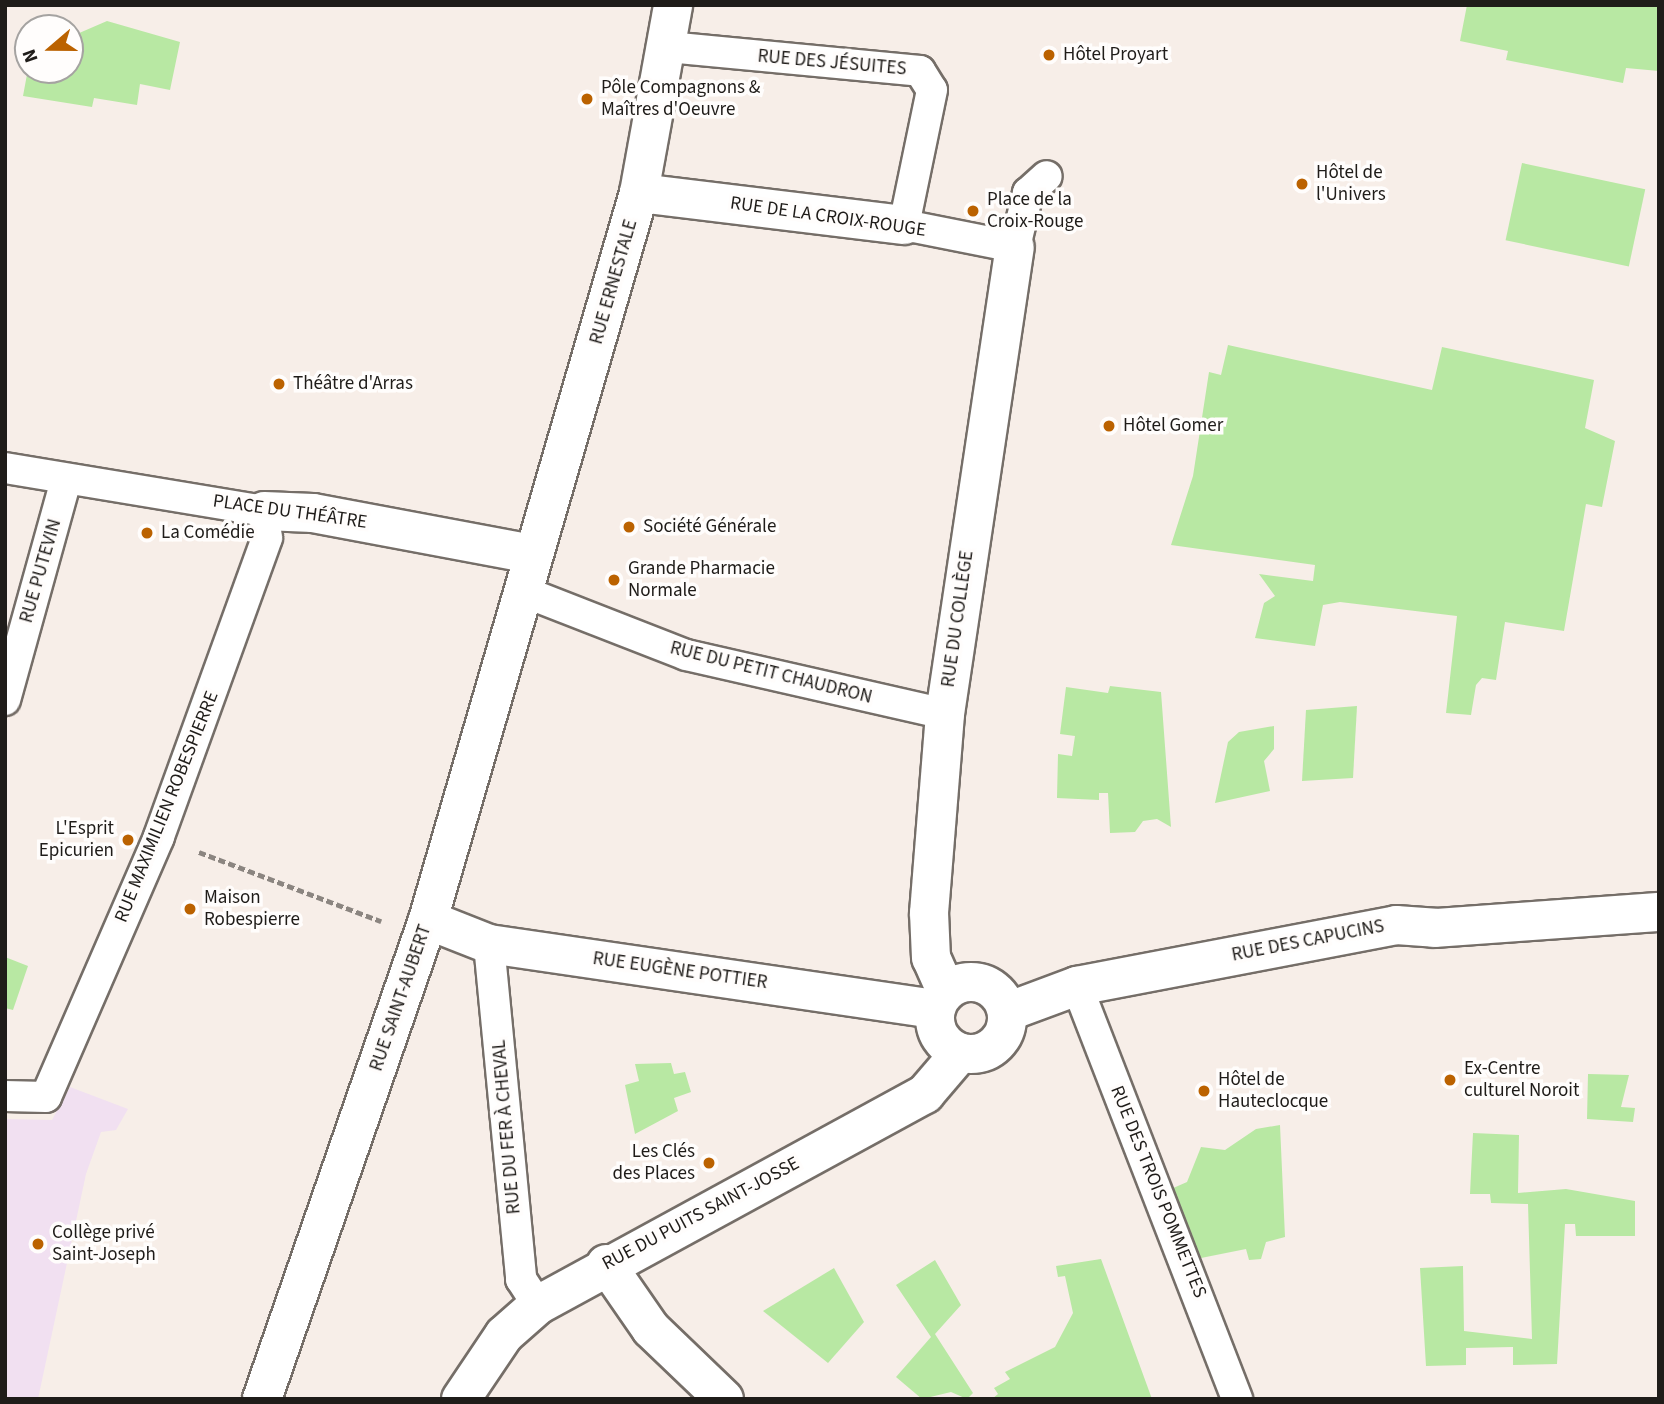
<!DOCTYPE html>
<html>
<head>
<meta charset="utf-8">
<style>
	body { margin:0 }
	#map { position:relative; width:1664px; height:1404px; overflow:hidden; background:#f7eee8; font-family:"Source Sans 3",sans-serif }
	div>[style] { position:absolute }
	.education>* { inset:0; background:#f1e0f1 }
	.green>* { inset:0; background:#b8e8a3; transform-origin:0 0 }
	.path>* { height:4.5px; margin-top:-2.25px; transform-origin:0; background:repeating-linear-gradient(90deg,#8b8580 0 7px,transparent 0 10.5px) }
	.roads { filter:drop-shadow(2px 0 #756e68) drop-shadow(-2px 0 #756e68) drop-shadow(0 2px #756e68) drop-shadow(0 -2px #756e68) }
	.service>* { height:30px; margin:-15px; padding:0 15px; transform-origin:15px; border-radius:15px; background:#fff }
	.minor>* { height:38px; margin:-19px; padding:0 19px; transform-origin:19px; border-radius:19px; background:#fff }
	.minor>.ring { margin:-19px; padding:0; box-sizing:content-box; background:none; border:38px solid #fff; border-radius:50% }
	.tertiary>* { height:38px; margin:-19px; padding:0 19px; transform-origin:19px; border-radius:19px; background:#fff }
	.dots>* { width:19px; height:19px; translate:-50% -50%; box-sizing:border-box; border:4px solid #fffdfc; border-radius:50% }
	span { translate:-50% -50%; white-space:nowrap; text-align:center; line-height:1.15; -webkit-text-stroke:7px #fffdfc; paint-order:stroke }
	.poi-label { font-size:19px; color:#1f1c19 }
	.left { translate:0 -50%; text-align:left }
	.right { translate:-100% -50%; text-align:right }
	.street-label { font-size:19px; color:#1f1c19 }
	.frame { position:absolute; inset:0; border:7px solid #1f1c19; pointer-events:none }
	.north { position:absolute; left:14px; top:14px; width:70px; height:70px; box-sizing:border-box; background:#fffdfc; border:2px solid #a5a3a1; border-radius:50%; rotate:250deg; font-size:19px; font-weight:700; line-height:28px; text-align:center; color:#1f1c19 }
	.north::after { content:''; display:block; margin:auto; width:24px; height:32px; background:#bb6200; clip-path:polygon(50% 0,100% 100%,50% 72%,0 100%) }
</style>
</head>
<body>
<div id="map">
	<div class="education">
		<i style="clip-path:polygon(70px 1087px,128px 1109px,116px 1130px,101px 1132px,86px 1174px,38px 1399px,5px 1399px,5px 1119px,52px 1120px)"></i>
	</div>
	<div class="green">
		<i style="clip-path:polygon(1467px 5px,1659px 5px,1659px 71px,1626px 68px,1623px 83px,1506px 60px,1508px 51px,1460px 41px)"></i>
		<i style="clip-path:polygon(107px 21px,180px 42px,170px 90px,140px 84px,137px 105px,94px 98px,92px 107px,23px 96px,28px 69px,70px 70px,70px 37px)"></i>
		<i style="left:1522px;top:163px;width:126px;height:79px;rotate:12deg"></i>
		<i style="clip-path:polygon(1228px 345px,1432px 390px,1442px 347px,1594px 380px,1585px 428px,1615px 441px,1602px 507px,1586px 504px,1564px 631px,1505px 622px,1496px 680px,1482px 678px,1476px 685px,1471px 715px,1446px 713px,1457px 616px,1340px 602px,1323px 605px,1315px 646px,1255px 638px,1264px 603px,1275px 596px,1259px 574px,1313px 581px,1315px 565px,1171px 545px,1193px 476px,1209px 372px,1221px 375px)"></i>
		<i style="clip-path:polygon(1110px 686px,1161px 692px,1171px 827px,1157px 819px,1143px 821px,1135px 832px,1110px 833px,1108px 793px,1099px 793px,1099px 800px,1057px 798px,1058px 754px,1072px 756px,1075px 736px,1060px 734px,1066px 687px,1108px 693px)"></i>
		<i style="clip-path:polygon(1357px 706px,1353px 778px,1302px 781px,1306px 710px)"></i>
		<i style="clip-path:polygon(1274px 726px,1274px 749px,1264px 761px,1270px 791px,1215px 803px,1228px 742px,1239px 732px)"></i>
		<i style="clip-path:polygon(5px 957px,28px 966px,13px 1010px,5px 1008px)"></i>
		<i style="clip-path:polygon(671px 1063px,674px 1074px,685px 1072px,691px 1092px,674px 1098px,678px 1111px,635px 1134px,625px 1085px,639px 1081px,635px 1064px)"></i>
		<i style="clip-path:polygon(1588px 1074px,1629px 1075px,1621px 1107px,1635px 1108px,1633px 1122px,1587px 1119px)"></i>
		<i style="clip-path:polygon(1280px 1125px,1285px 1237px,1266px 1242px,1261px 1259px,1249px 1260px,1246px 1249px,1201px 1258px,1171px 1189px,1187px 1182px,1201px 1147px,1225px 1150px,1256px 1129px)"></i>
		<i style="clip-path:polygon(1473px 1133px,1519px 1135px,1518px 1193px,1566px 1189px,1635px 1201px,1635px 1236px,1576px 1236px,1575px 1224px,1565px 1224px,1557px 1364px,1513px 1365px,1513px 1347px,1466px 1348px,1466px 1365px,1426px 1366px,1420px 1268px,1463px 1266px,1464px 1331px,1532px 1339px,1528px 1204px,1491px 1203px,1490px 1194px,1470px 1194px)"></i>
		<i style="clip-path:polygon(1101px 1259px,1152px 1399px,992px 1399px,998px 1394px,994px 1388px,1010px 1379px,1005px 1372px,1055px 1347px,1073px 1313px,1065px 1276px,1058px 1277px,1056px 1266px)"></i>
		<i style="clip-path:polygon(935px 1260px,961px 1305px,935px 1334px,973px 1393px,967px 1399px,951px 1392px,922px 1399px,896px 1377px,931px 1337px,896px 1285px)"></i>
		<i style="clip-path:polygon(834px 1268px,864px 1322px,828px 1363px,763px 1311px)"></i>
	</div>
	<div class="path">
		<i style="left:199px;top:852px;width:195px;rotate:20.8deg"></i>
	</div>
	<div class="roads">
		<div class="service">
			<i style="left:668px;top:47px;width:253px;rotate:5.4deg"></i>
			<i style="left:920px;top:71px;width:22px;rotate:58deg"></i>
			<i style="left:932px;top:90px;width:138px;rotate:101.7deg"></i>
			<i style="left:904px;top:225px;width:113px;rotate:11.2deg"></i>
			<i style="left:1015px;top:247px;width:56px;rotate:-76.5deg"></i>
			<i style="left:1028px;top:193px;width:25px;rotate:-42deg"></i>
			<i style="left:5px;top:468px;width:263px;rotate:9.4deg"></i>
			<i style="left:264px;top:511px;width:27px;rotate:84deg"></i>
			<i style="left:267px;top:538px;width:318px;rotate:109.9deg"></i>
			<i style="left:159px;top:837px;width:283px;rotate:113.5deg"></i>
			<i style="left:46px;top:1097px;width:41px;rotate:-178.6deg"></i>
			<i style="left:522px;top:591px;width:176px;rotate:21.3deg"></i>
			<i style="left:686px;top:655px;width:266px;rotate:12.8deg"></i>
			<i style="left:5px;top:700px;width:225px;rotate:-74.5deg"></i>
			<i style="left:489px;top:944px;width:337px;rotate:84.5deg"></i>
			<i style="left:521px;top:1279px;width:31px;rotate:57deg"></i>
			<i style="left:1077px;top:986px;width:443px;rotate:68.8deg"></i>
		</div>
		<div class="minor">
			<i style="left:639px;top:193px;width:267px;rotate:6.9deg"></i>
			<i style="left:264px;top:511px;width:49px;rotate:2.3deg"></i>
			<i style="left:313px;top:513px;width:224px;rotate:10.6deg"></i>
			<i style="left:428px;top:920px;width:66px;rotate:21.5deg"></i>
			<i style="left:489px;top:944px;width:451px;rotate:8.3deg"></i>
			<i class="ring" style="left:935px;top:982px;width:34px;height:34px"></i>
			<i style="left:946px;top:991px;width:36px;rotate:-114deg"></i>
			<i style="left:931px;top:958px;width:45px;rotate:-92.5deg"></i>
			<i style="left:929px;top:913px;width:200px;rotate:-85.4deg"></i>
			<i style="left:945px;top:714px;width:472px;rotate:-81.5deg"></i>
			<i style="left:1007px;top:1012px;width:75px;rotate:-20.4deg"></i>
			<i style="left:1077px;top:986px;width:325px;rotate:-10.8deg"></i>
			<i style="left:1396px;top:925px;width:39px;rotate:4deg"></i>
			<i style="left:1435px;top:928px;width:225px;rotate:-4.1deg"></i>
			<i style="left:606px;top:1264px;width:79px;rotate:55.3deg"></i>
			<i style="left:651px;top:1329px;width:101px;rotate:43.8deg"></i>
			<i style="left:461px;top:1399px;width:77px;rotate:-56.1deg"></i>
			<i style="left:504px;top:1335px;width:45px;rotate:-41.4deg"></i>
			<i style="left:538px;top:1305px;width:441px;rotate:-28.6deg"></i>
			<i style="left:925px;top:1094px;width:54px;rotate:-49.5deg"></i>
		</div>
		<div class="tertiary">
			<i style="left:262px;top:1399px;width:507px;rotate:-70.89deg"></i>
			<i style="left:428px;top:920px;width:757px;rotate:-73.82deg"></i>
			<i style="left:639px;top:193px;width:191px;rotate:-79.7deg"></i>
		</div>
	</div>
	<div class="dots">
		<i style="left:1049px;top:55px;background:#bb6200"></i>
		<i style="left:587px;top:99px;background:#bb6200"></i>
		<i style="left:1302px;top:184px;background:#bb6200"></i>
		<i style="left:973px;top:211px;background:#bb6200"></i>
		<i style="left:279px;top:384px;background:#bb6200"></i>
		<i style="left:1109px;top:426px;background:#bb6200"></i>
		<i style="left:629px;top:527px;background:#bb6200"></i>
		<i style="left:147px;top:533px;background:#bb6200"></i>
		<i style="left:614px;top:580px;background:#bb6200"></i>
		<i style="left:128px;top:840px;background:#bb6200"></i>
		<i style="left:190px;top:909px;background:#bb6200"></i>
		<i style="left:1450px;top:1080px;background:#bb6200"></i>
		<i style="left:1204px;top:1091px;background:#bb6200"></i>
		<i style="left:709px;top:1163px;background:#bb6200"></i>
		<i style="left:38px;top:1244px;background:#bb6200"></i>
	</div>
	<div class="poi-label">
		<span class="left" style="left:1063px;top:55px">Hôtel Proyart</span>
		<span class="left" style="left:601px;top:99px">Pôle Compagnons &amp;<br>Maîtres d'Oeuvre</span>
		<span class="left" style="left:1316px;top:184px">Hôtel de<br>l'Univers</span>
		<span class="left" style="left:987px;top:211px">Place de la<br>Croix-Rouge</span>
		<span class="left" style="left:293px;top:384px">Théâtre d'Arras</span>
		<span class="left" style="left:1123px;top:426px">Hôtel Gomer</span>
		<span class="left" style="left:643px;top:527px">Société Générale</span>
		<span class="left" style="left:161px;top:533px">La Comédie</span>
		<span class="left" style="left:628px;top:580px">Grande Pharmacie<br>Normale</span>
		<span class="right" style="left:114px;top:840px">L'Esprit<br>Epicurien</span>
		<span class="left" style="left:204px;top:909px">Maison<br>Robespierre</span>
		<span class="left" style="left:1464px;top:1080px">Ex-Centre<br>culturel Noroit</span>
		<span class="left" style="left:1218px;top:1091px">Hôtel de<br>Hauteclocque</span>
		<span class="right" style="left:695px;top:1163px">Les Clés<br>des Places</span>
		<span class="left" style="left:52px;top:1244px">Collège privé<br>Saint-Joseph</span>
	</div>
	<div class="street-label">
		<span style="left:832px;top:63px;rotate:5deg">RUE DES JÉSUITES</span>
		<span style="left:828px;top:217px;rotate:8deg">RUE DE LA CROIX-ROUGE</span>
		<span style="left:614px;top:282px;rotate:-74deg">RUE ERNESTALE</span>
		<span style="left:290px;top:512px;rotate:8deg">PLACE DU THÉÂTRE</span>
		<span style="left:41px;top:571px;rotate:-74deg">RUE PUTEVIN</span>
		<span style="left:958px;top:619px;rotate:-82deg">RUE DU COLLÈGE</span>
		<span style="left:771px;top:673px;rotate:14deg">RUE DU PETIT CHAUDRON</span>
		<span style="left:167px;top:807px;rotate:-68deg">RUE MAXIMILIEN ROBESPIERRE</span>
		<span style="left:1308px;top:941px;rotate:-11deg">RUE DES CAPUCINS</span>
		<span style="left:680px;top:971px;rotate:8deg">RUE EUGÈNE POTTIER</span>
		<span style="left:401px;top:998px;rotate:-71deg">RUE SAINT-AUBERT</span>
		<span style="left:507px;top:1127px;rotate:-95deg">RUE DU FER À CHEVAL</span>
		<span style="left:1158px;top:1192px;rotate:68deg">RUE DES TROIS POMMETTES</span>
		<span style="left:701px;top:1214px;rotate:-28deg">RUE DU PUITS SAINT-JOSSE</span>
	</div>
	<div class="frame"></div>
	<div class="north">N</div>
</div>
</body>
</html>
